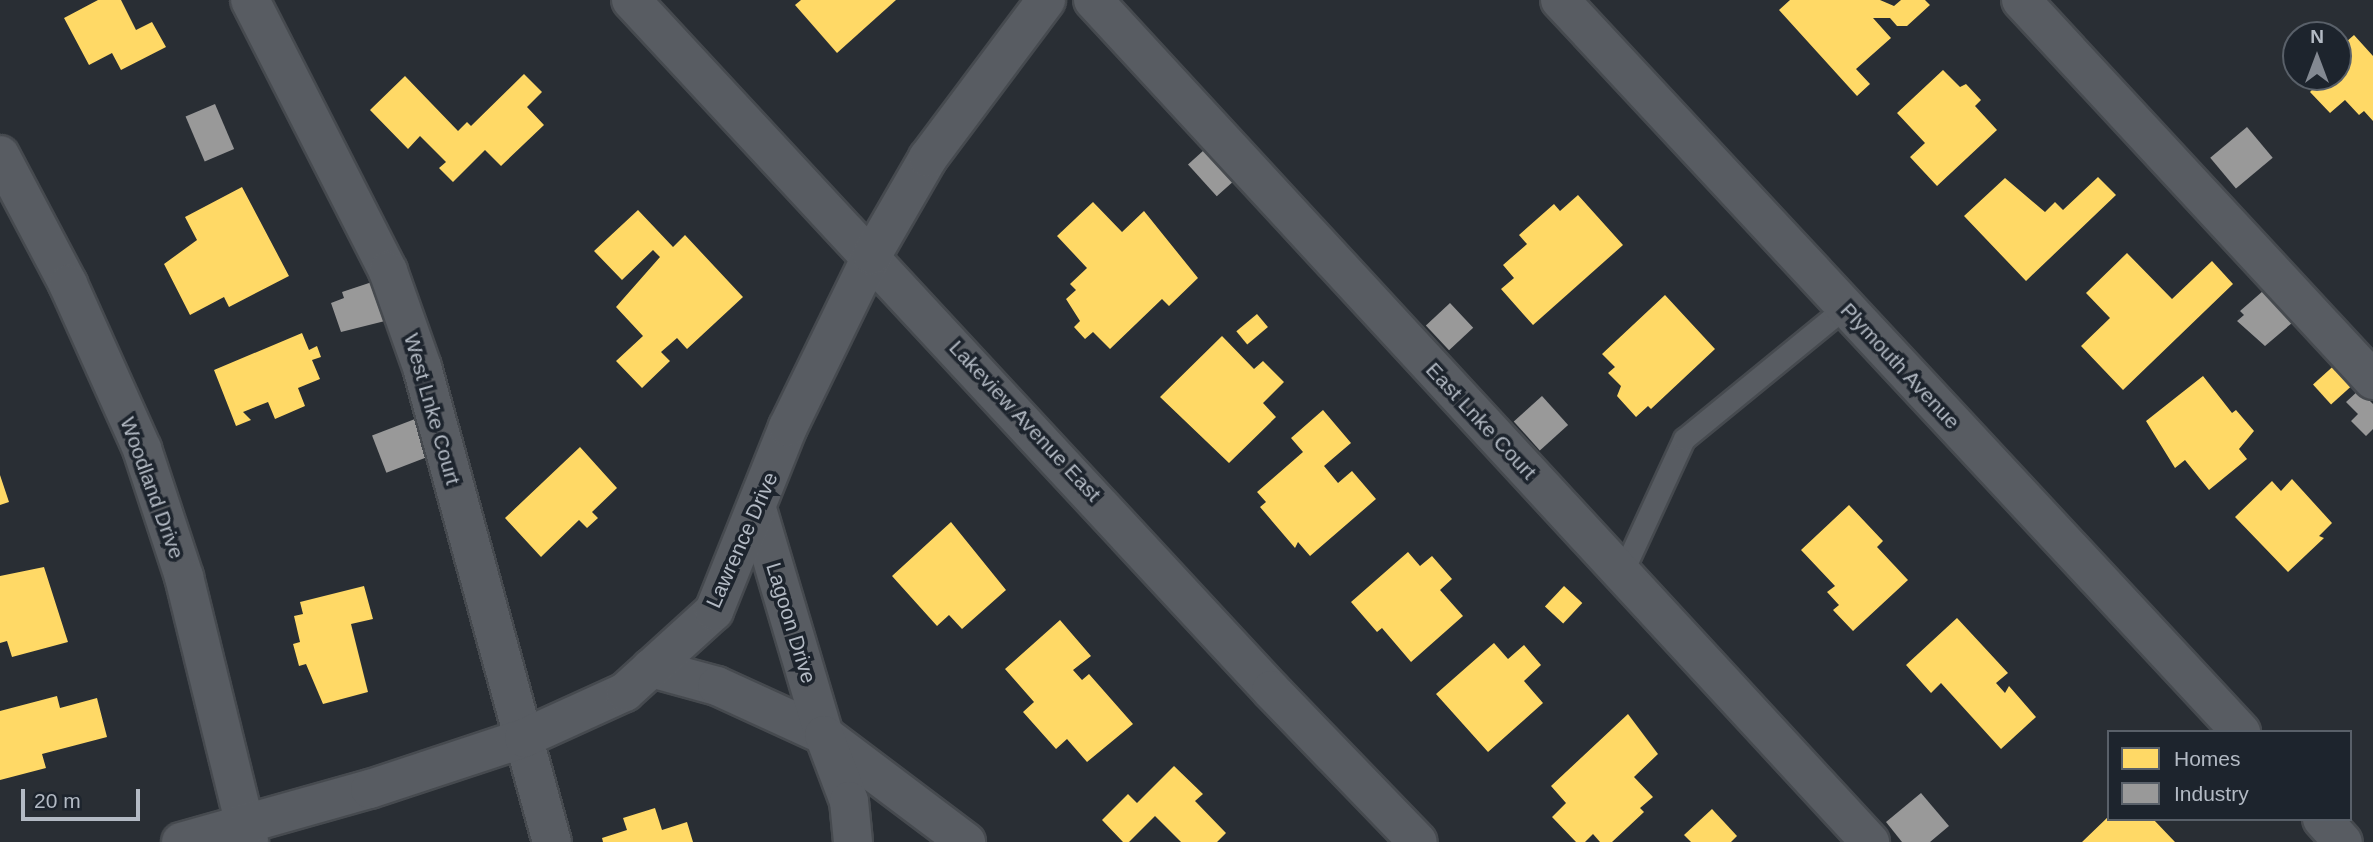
<!DOCTYPE html>
<html>
<head>
<meta charset="utf-8">
<style>
	body { margin:0 }
	#map { position:relative; width:2373px; height:842px; overflow:hidden; background:#292e34; font-family:Arial,sans-serif }
	div>[style] { position:absolute }
	.homes>* { inset:0; background:#ffd966; transform-origin:0 0 }
	.industry>* { inset:0; background:#999; transform-origin:0 0 }
	.roads { filter:drop-shadow(2px 0 #464a4f) drop-shadow(-2px 0 #464a4f) drop-shadow(0 2px #464a4f) drop-shadow(0 -2px #464a4f) }
	.service>* { height:21px; margin:-10.5px; padding:0 10.5px; transform-origin:10.5px; border-radius:10.5px; background:#585c62 }
	.minor>* { height:38px; margin:-19px; padding:0 19px; transform-origin:19px; border-radius:19px; background:#585c62 }
	span { translate:-50% -50%; white-space:nowrap; text-align:center; line-height:1.15; -webkit-text-stroke:7px #1d242d; paint-order:stroke }
	.street-label { font-size:21px; color:#b3bac4 }
	.legend { position:absolute; left:2107px; top:730px; width:245px; height:91px; box-sizing:border-box; background:#1d242d; border:2px solid #596069; margin:0; padding:9px 12px; list-style:none; font-size:21px; color:#b3bac4 }
	.legend li { display:flex; align-items:center; gap:14px; height:35px }
	.legend b { width:35px; border:2px solid #596069 }
	.north { position:absolute; left:2282px; top:21px; width:70px; height:70px; box-sizing:border-box; background:#1d242d; border:2px solid #596069; border-radius:50%; rotate:0deg; font-size:19px; font-weight:700; line-height:28px; text-align:center; color:#b3bac4 }
	.north::after { content:''; display:block; margin:auto; width:24px; height:32px; background:#838992; clip-path:polygon(50% 0,100% 100%,50% 72%,0 100%) }
	.scale { position:absolute; left:21px; top:789px; width:119px; height:32px; box-sizing:border-box; border:4px solid #b3bac4; border-top:0; padding-left:9px; font-size:21px; line-height:24px; white-space:nowrap; color:#b3bac4; -webkit-text-stroke:5px #1d242d; paint-order:stroke }
</style>
</head>
<body>
<div id="map">
	<div class="homes">
		<i style="clip-path:polygon(98px 0,121px 0,136px 30px,152px 22px,166px 47px,121px 70px,112px 53px,89px 65px,64px 18px)"></i>
		<i style="clip-path:polygon(801px 0,896px 0,837px 53px,795px 5px)"></i>
		<i style="clip-path:polygon(1790px 0,1880px 0,1894px 6px,1901px 0,1925px 0,1930px 5px,1907px 26px,1897px 26px,1890px 18px,1873px 18px,1891px 38px,1856px 69px,1870px 84px,1857px 96px,1779px 10px)"></i>
		<i style="clip-path:polygon(2354px 35px,2373px 56px,2373px 121px,2364px 111px,2359px 115px,2345px 100px,2330px 113px,2310px 92px,2324px 77px,2338px 77px,2338px 49px)"></i>
		<i style="clip-path:polygon(1943px 70px,1960px 87px,1966px 84px,1981px 100px,1975px 106px,1997px 130px,1937px 186px,1910px 157px,1925px 143px,1897px 113px)"></i>
		<i style="clip-path:polygon(524px 74px,542px 92px,527px 107px,544px 125px,501px 166px,485px 150px,453px 182px,439px 168px,446px 162px,420px 136px,408px 149px,370px 110px,405px 76px,458px 131px,467px 122px,471px 126px)"></i>
		<i style="clip-path:polygon(2098px 177px,2116px 195px,2026px 281px,1964px 216px,2005px 178px,2045px 212px,2055px 202px,2063px 210px)"></i>
		<i style="clip-path:polygon(242px 187px,289px 276px,229px 307px,224px 297px,190px 315px,164px 264px,197px 240px,185px 217px)"></i>
		<i style="clip-path:polygon(1578px 195px,1623px 245px,1533px 325px,1501px 289px,1514px 278px,1503px 265px,1527px 244px,1519px 235px,1554px 204px,1560px 211px)"></i>
		<i style="clip-path:polygon(1093px 202px,1122px 232px,1144px 211px,1198px 278px,1169px 306px,1162px 299px,1110px 349px,1093px 332px,1085px 339px,1074px 327px,1080px 321px,1066px 299px,1076px 290px,1070px 284px,1087px 268px,1057px 236px)"></i>
		<i style="clip-path:polygon(638px 210px,673px 247px,685px 235px,743px 297px,687px 349px,677px 338px,661px 352px,670px 361px,642px 388px,616px 361px,643px 336px,616px 307px,660px 257px,653px 250px,622px 280px,594px 251px)"></i>
		<i style="clip-path:polygon(2127px 253px,2172px 299px,2212px 261px,2233px 284px,2123px 390px,2081px 346px,2110px 318px,2086px 293px)"></i>
		<i style="clip-path:polygon(1665px 295px,1715px 349px,1651px 409px,1648px 406px,1636px 417px,1617px 396px,1621px 386px,1608px 373px,1615px 367px,1602px 354px)"></i>
		<i style="left:1257px;top:314px;width:17px;height:27px;rotate:50deg"></i>
		<i style="clip-path:polygon(302px 333px,309px 350px,317px 346px,321px 357px,312px 360px,320px 379px,298px 388px,305px 406px,275px 419px,268px 402px,243px 412px,251px 420px,236px 426px,214px 370px)"></i>
		<i style="clip-path:polygon(1222px 336px,1254px 369px,1263px 361px,1284px 382px,1263px 403px,1276px 417px,1229px 463px,1160px 397px)"></i>
		<i style="left:2339px;top:361px;width:27px;height:35px;rotate:48deg"></i>
		<i style="clip-path:polygon(2203px 376px,2232px 413px,2236px 410px,2254px 431px,2239px 449px,2247px 459px,2209px 490px,2185px 460px,2175px 468px,2146px 421px)"></i>
		<i style="clip-path:polygon(1323px 410px,1351px 443px,1324px 466px,1338px 483px,1352px 471px,1376px 499px,1310px 556px,1298px 542px,1295px 548px,1260px 507px,1266px 502px,1257px 492px,1303px 452px,1291px 438px)"></i>
		<i style="clip-path:polygon(580px 447px,617px 488px,592px 512px,598px 518px,587px 528px,579px 520px,541px 557px,505px 518px)"></i>
		<i style="clip-path:polygon(0 475px,9px 502px,0 505px)"></i>
		<i style="clip-path:polygon(2292px 479px,2332px 523px,2319px 536px,2324px 538px,2288px 572px,2235px 517px,2272px 481px,2281px 491px)"></i>
		<i style="clip-path:polygon(1849px 505px,1883px 541px,1877px 547px,1908px 580px,1853px 631px,1833px 610px,1839px 605px,1827px 592px,1835px 586px,1801px 550px)"></i>
		<i style="clip-path:polygon(951px 522px,1006px 590px,962px 629px,949px 615px,937px 626px,892px 576px)"></i>
		<i style="clip-path:polygon(1408px 552px,1420px 566px,1432px 556px,1452px 579px,1440px 590px,1463px 616px,1411px 662px,1382px 628px,1377px 632px,1351px 602px)"></i>
		<i style="clip-path:polygon(44px 567px,68px 642px,12px 657px,7px 641px,0 643px,0 576px)"></i>
		<i style="clip-path:polygon(364px 586px,373px 619px,351px 624px,368px 692px,323px 704px,306px 664px,299px 666px,293px 644px,300px 642px,294px 616px,303px 614px,300px 602px)"></i>
		<i style="left:1564px;top:586px;width:25px;height:28px;rotate:43deg"></i>
		<i style="clip-path:polygon(1957px 618px,2008px 673px,1996px 683px,2005px 693px,2009px 686px,2036px 717px,2001px 749px,1941px 683px,1931px 693px,1906px 665px)"></i>
		<i style="clip-path:polygon(1060px 620px,1091px 656px,1073px 670px,1082px 680px,1089px 674px,1133px 724px,1087px 762px,1067px 739px,1056px 749px,1023px 712px,1034px 702px,1005px 669px)"></i>
		<i style="clip-path:polygon(1494px 643px,1508px 659px,1524px 645px,1541px 665px,1524px 681px,1543px 703px,1488px 752px,1436px 694px)"></i>
		<i style="clip-path:polygon(57px 696px,60px 708px,97px 698px,107px 737px,42px 754px,46px 768px,0 780px,0 711px)"></i>
		<i style="clip-path:polygon(1628px 714px,1658px 754px,1634px 777px,1653px 797px,1640px 808px,1644px 812px,1612px 842px,1600px 842px,1593px 834px,1585px 842px,1576px 842px,1552px 817px,1566px 803px,1551px 786px)"></i>
		<i style="clip-path:polygon(1174px 766px,1203px 794px,1195px 801px,1226px 833px,1217px 842px,1181px 842px,1155px 816px,1129px 842px,1123px 842px,1102px 820px,1128px 794px,1137px 803px)"></i>
		<i style="clip-path:polygon(655px 808px,662px 830px,687px 822px,693px 842px,603px 842px,602px 838px,627px 830px,623px 818px)"></i>
		<i style="clip-path:polygon(1712px 809px,1737px 836px,1731px 842px,1691px 842px,1684px 835px)"></i>
		<i style="clip-path:polygon(2109px 816px,2109px 819px,2153px 819px,2175px 842px,2082px 842px)"></i>
	</div>
	<div class="industry">
		<i style="left:215px;top:104px;width:49px;height:32px;rotate:67deg"></i>
		<i style="left:2247px;top:127px;width:40px;height:48px;rotate:50deg"></i>
		<i style="left:1214px;top:141px;width:43px;height:35px;rotate:48deg"></i>
		<i style="clip-path:polygon(372px 282px,385px 321px,341px 332px,331px 303px,344px 298px,342px 292px)"></i>
		<i style="clip-path:polygon(2271px 284px,2299px 317px,2265px 346px,2237px 321px,2244px 315px,2240px 311px)"></i>
		<i style="left:1450px;top:303px;width:34px;height:33px;rotate:47deg"></i>
		<i style="clip-path:polygon(2359px 390px,2373px 404px,2373px 429px,2366px 436px,2351px 421px,2358px 414px,2346px 402px)"></i>
		<i style="left:1542px;top:396px;width:39px;height:38px;rotate:48deg"></i>
		<i style="left:415px;top:419px;width:40px;height:46px;rotate:69deg"></i>
		<i style="clip-path:polygon(1921px 793px,1949px 826px,1930px 842px,1902px 842px,1886px 822px)"></i>
	</div>
	<div class="roads">
		<div class="service">
			<i style="left:1622px;top:573px;width:148px;rotate:-65.2deg"></i>
			<i style="left:1684px;top:439px;width:208px;rotate:-39.3deg"></i>
		</div>
		<div class="minor">
			<i style="left:250px;top:0;width:304px;rotate:63deg"></i>
			<i style="left:388px;top:271px;width:102px;rotate:70.5deg"></i>
			<i style="left:422px;top:367px;width:492px;rotate:74.7deg"></i>
			<i style="left:631px;top:0;width:941px;rotate:47.15deg"></i>
			<i style="left:1271px;top:690px;width:211px;rotate:46deg"></i>
			<i style="left:1093px;top:0;width:1146px;rotate:47.3deg"></i>
			<i style="left:1560px;top:0;width:1000px;rotate:47.07deg"></i>
			<i style="left:2021px;top:0;width:518px;rotate:47.19deg"></i>
			<i style="left:0;top:155px;width:146px;rotate:62.2deg"></i>
			<i style="left:68px;top:284px;width:181px;rotate:65.8deg"></i>
			<i style="left:142px;top:449px;width:135px;rotate:71.8deg"></i>
			<i style="left:184px;top:577px;width:273px;rotate:76.2deg"></i>
			<i style="left:651px;top:668px;width:68px;rotate:15.3deg"></i>
			<i style="left:717px;top:686px;width:118px;rotate:24.6deg"></i>
			<i style="left:824px;top:735px;width:233px;rotate:-106.5deg"></i>
			<i style="left:824px;top:735px;width:178px;rotate:37deg"></i>
			<i style="left:824px;top:735px;width:71px;rotate:69.3deg"></i>
			<i style="left:849px;top:801px;width:41px;rotate:84.4deg"></i>
			<i style="left:2322px;top:819px;width:31px;rotate:48deg"></i>
			<i style="left:181px;top:842px;width:196px;rotate:-15.7deg"></i>
			<i style="left:370px;top:789px;width:162px;rotate:-18.3deg"></i>
			<i style="left:524px;top:738px;width:111px;rotate:-24.5deg"></i>
			<i style="left:625px;top:692px;width:120px;rotate:-42.3deg"></i>
			<i style="left:714px;top:611px;width:198px;rotate:-68.1deg"></i>
			<i style="left:788px;top:427px;width:191px;rotate:-64deg"></i>
			<i style="left:872px;top:255px;width:112px;rotate:-60deg"></i>
			<i style="left:928px;top:158px;width:197px;rotate:-53.2deg"></i>
		</div>
	</div>
	<div class="street-label">
		<span style="left:1900px;top:366px;rotate:47deg">Plymouth Avenue</span>
		<span style="left:432px;top:409px;rotate:74deg">West Lnke Court</span>
		<span style="left:1025px;top:421px;rotate:47deg">Lakeview Avenue East</span>
		<span style="left:1481px;top:421px;rotate:47deg">East Lnke Court</span>
		<span style="left:152px;top:488px;rotate:70deg">Woodland Drive</span>
		<span style="left:742px;top:540px;rotate:-66deg">Lawrence Drive</span>
		<span style="left:791px;top:623px;rotate:73deg">Lagoon Drive</span>
	</div>
	<ul class="legend">
	<li><b style="height:19px;background:#ffd966"></b>Homes</li>
	<li><b style="height:19px;background:#999"></b>Industry</li>
	</ul>
	<div class="north">N</div>
	<div class="scale">20 m</div>
</div>
</body>
</html>
